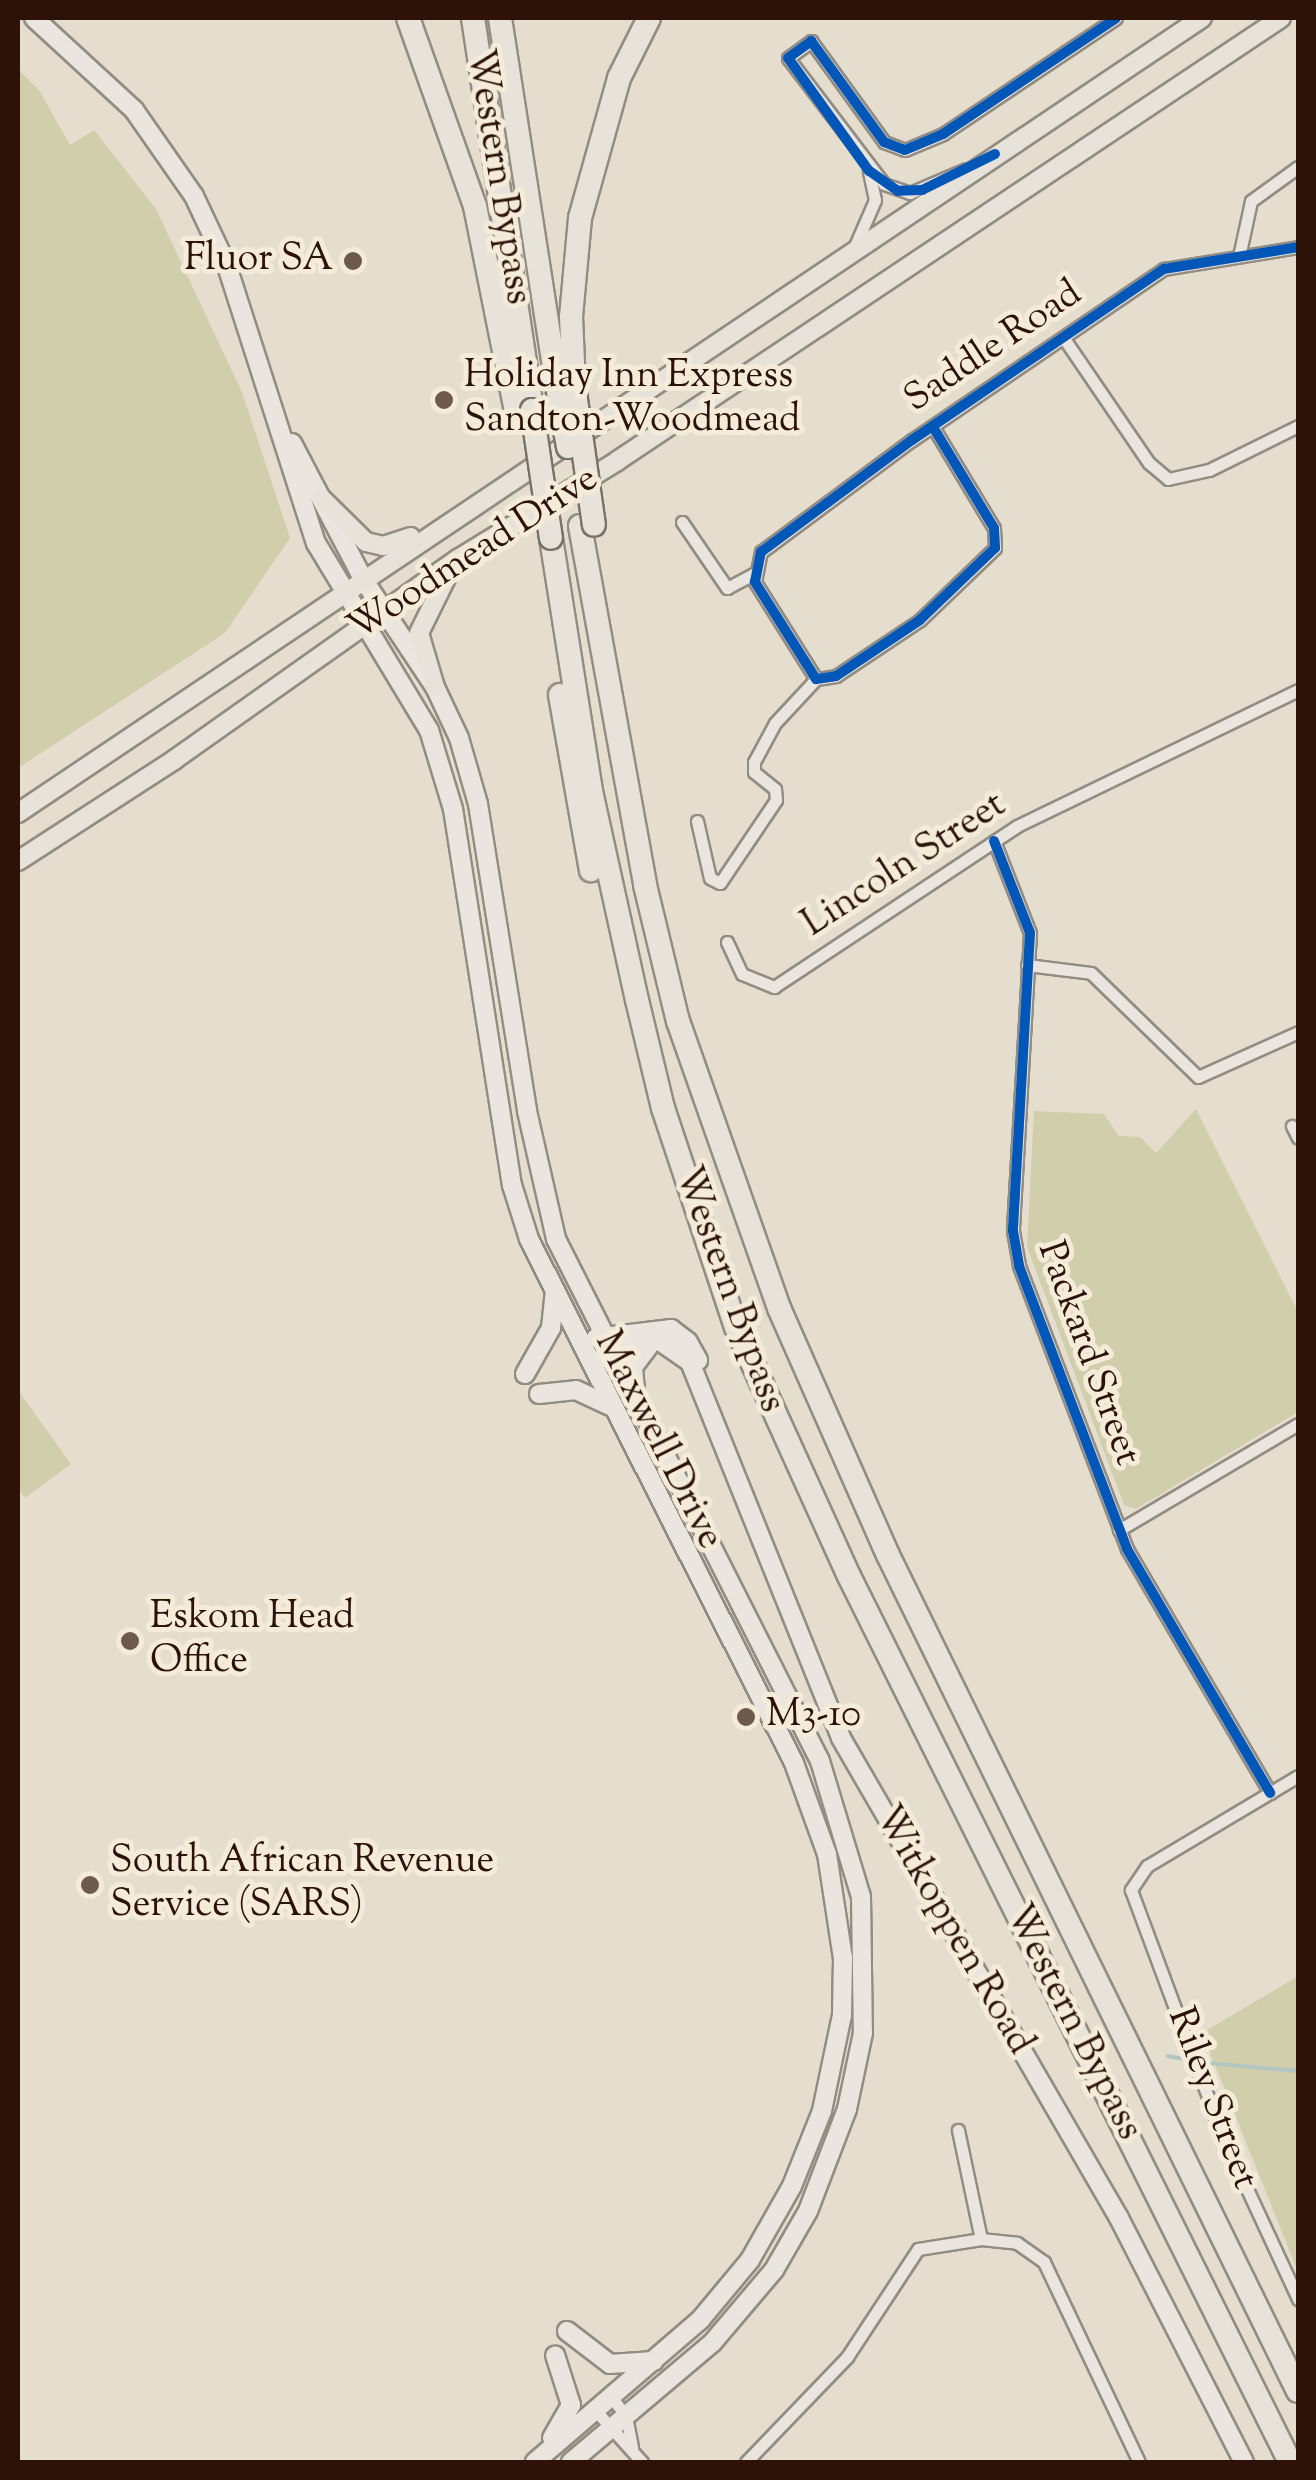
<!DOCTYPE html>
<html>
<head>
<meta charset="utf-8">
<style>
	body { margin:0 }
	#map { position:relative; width:1316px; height:2480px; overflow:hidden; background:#e5dece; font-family:"Sorts Mill Goudy",serif }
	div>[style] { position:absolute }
	.green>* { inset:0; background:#d1ceab }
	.stream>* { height:4px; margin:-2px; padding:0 2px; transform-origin:2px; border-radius:2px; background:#b2c6c2 }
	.roads { filter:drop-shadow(2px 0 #938c82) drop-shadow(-2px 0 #938c82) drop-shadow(0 2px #938c82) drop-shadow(0 -2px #938c82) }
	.street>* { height:11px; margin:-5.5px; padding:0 5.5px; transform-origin:5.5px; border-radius:5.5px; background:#eae6df }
	.secondary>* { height:18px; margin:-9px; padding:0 9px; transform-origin:9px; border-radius:9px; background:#eae6df }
	.primary>* { height:18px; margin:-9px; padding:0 9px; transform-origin:9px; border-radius:9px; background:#e7e3da }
	.highway>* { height:22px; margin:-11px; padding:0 11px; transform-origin:11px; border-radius:11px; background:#e7e3da }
	.bridges { filter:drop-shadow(2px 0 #797167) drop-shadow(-2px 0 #797167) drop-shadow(0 2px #797167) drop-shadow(0 -2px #797167) }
	.highway-bridge>* { height:22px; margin:-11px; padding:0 11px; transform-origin:11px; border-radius:11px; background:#e7e3da }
	.cycleway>* { height:10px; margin:-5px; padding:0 5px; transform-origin:5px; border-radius:5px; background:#0057b8 }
	.dots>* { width:28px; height:28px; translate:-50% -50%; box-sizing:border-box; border:5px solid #f4ecd9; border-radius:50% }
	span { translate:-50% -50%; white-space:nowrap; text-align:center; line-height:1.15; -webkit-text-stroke:10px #f4ecd9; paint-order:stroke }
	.street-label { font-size:38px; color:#2d1307 }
	.poi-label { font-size:38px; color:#2d1307 }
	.right { translate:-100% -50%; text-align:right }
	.left { translate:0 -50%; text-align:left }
	.frame { position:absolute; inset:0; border:20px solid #2d1307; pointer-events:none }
</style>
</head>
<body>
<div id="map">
	<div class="green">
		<i style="clip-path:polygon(18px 69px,39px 90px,70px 145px,94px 130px,156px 209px,242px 392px,290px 538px,225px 633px,18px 768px)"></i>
		<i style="clip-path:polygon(1196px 1109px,1298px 1312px,1298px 1412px,1136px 1509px,1124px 1505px,1027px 1247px,1034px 1111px,1104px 1114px,1119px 1136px,1140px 1137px,1156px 1153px)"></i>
		<i style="clip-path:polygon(18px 1390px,71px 1464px,25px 1498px,18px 1488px)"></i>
		<i style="clip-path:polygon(1298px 1976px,1298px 2272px,1202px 2033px)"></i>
	</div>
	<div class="stream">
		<i style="left:1168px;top:2056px;width:21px;rotate:11deg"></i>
		<i style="left:1208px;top:2063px;width:90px;rotate:5.1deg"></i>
	</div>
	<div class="roads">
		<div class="street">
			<i style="left:966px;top:169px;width:61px;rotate:156.8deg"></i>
			<i style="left:910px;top:193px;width:28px;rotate:-161deg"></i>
			<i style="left:884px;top:184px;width:158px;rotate:-127.3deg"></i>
			<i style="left:788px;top:58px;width:29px;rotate:-36deg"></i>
			<i style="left:811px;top:41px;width:125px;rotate:54.1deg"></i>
			<i style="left:884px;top:142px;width:22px;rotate:21deg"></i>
			<i style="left:905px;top:150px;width:41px;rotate:-22.8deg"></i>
			<i style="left:943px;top:134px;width:208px;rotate:-33.8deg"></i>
			<i style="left:855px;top:246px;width:50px;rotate:-66.5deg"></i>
			<i style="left:875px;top:200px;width:30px;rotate:-102deg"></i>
			<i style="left:1240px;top:252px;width:52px;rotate:-77.8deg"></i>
			<i style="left:1251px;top:201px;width:58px;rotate:-35.9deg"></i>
			<i style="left:1065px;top:340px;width:149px;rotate:55.7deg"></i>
			<i style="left:1149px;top:463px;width:25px;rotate:40deg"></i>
			<i style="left:1168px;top:479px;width:42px;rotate:-12.4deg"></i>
			<i style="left:1209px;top:470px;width:99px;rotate:-26.3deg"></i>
			<i style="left:933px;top:427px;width:118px;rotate:58.9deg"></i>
			<i style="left:994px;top:528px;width:20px;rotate:87deg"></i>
			<i style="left:995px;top:548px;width:104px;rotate:136.2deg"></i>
			<i style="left:920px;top:620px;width:101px;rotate:146.3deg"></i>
			<i style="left:836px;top:676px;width:20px;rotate:171deg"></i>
			<i style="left:816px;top:679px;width:115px;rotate:-122.2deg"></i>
			<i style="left:755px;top:582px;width:31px;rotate:-79deg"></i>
			<i style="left:761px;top:552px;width:188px;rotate:-36.6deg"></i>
			<i style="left:912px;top:440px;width:305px;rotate:-34.2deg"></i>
			<i style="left:1164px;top:269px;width:136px;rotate:-9.3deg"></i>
			<i style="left:682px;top:522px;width:80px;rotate:55.7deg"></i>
			<i style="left:727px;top:588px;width:30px;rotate:-28deg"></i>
			<i style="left:697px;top:821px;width:58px;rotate:77.2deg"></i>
			<i style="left:710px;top:878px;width:11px;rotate:27deg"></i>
			<i style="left:720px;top:883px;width:100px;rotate:-56deg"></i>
			<i style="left:776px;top:800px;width:11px;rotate:-95deg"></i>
			<i style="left:775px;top:789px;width:27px;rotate:-141deg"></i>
			<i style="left:754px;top:772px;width:10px;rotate:-90deg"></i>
			<i style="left:754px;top:762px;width:44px;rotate:-61.7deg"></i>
			<i style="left:775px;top:723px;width:60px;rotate:-47deg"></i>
			<i style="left:994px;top:841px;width:99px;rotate:68.6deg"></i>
			<i style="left:1030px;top:933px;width:298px;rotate:93.3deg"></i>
			<i style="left:1013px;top:1231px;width:36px;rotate:80deg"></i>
			<i style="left:1019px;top:1266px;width:303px;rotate:69.1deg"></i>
			<i style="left:1127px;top:1549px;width:283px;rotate:59.6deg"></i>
			<i style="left:727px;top:942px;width:35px;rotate:65deg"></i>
			<i style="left:742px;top:974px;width:35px;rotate:22deg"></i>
			<i style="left:774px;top:987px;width:291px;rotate:-33.5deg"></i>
			<i style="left:1017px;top:826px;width:312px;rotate:-25.8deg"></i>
			<i style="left:1027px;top:965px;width:64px;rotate:7.1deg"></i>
			<i style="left:1091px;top:973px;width:149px;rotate:44.2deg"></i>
			<i style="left:1198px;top:1077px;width:110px;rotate:-24.2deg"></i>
			<i style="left:1292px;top:1126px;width:13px;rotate:63deg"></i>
			<i style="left:1119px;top:1530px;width:208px;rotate:-30.6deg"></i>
			<i style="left:1298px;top:1776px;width:176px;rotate:149.2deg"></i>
			<i style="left:1147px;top:1866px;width:29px;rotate:124deg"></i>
			<i style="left:1131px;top:1890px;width:261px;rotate:69.6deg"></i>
			<i style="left:1222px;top:2135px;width:181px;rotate:65.1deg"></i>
			<i style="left:958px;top:2130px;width:111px;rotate:78.1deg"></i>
			<i style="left:612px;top:2398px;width:23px;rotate:52deg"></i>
			<i style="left:626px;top:2416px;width:32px;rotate:79deg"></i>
			<i style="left:596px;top:2411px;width:69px;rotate:48deg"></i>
			<i style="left:746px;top:2462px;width:146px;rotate:-46.1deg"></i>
			<i style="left:847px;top:2357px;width:129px;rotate:-56.7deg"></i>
			<i style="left:918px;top:2249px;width:64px;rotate:-9deg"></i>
			<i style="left:981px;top:2239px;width:36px;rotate:6deg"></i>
			<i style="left:1017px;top:2243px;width:33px;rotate:35deg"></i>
			<i style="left:1044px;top:2262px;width:221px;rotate:64.6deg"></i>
		</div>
		<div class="secondary">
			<i style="left:34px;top:18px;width:136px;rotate:42.6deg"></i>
			<i style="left:134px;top:110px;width:105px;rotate:55.1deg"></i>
			<i style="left:194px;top:196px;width:77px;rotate:64.8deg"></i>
			<i style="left:227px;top:266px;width:291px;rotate:72.2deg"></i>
			<i style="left:316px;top:543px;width:218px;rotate:58.9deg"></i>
			<i style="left:429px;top:730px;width:83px;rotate:73.1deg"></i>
			<i style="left:453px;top:809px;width:381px;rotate:81.1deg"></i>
			<i style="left:512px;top:1185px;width:57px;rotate:72.5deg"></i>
			<i style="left:529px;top:1239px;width:587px;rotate:63.17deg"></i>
			<i style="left:794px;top:1763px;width:97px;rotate:70.1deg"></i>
			<i style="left:827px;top:1854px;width:105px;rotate:81.3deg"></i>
			<i style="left:843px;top:1958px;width:57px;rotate:91deg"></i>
			<i style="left:842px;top:2015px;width:98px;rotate:101.8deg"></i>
			<i style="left:822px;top:2111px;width:81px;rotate:111.8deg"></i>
			<i style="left:792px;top:2186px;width:85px;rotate:119.6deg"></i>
			<i style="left:750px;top:2260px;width:78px;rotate:129.8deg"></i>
			<i style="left:700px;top:2320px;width:218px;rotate:139.3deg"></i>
			<i style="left:292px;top:443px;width:153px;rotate:62.4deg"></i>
			<i style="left:363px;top:579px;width:130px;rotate:56.3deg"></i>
			<i style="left:435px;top:687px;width:56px;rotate:64.8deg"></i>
			<i style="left:459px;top:738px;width:69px;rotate:73.9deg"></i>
			<i style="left:478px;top:804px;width:311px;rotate:80.9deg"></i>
			<i style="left:527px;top:1111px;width:131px;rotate:77.2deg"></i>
			<i style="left:556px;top:1239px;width:585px;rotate:63.17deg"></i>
			<i style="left:820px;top:1761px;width:142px;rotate:73.2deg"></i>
			<i style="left:861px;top:1897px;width:136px;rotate:89.2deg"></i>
			<i style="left:863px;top:2033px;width:78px;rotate:101.9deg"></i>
			<i style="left:847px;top:2109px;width:109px;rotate:110.9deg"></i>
			<i style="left:808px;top:2211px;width:68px;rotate:120deg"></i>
			<i style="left:774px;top:2270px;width:96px;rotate:130.3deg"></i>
			<i style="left:712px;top:2343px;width:185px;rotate:139.8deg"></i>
			<i style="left:596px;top:1338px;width:76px;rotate:-6.8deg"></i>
			<i style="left:671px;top:1329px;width:21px;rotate:37deg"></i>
			<i style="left:688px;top:1342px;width:21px;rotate:61deg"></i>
			<i style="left:601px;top:1359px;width:59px;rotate:-19.7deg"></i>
			<i style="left:657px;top:1339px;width:40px;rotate:34.9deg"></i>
			<i style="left:690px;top:1362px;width:405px;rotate:68.1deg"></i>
			<i style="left:841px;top:1738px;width:555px;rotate:59.92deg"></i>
			<i style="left:1119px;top:2218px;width:274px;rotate:62.9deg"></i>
			<i style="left:525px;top:1374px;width:53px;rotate:-60.5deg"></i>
			<i style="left:551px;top:1328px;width:36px;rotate:-84deg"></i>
			<i style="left:635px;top:1390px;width:23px;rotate:-95deg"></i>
			<i style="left:633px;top:1367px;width:35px;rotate:-53deg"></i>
			<i style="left:539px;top:1394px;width:37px;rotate:-6deg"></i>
			<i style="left:576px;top:1390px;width:38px;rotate:25deg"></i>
			<i style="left:567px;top:2331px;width:54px;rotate:37.5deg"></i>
			<i style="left:610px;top:2364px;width:44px;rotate:-3.9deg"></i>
			<i style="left:552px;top:2438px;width:38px;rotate:-60deg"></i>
			<i style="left:571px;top:2405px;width:52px;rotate:-107.7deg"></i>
		</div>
		<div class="primary">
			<i style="left:321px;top:498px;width:63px;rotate:44.4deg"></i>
			<i style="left:366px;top:542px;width:17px;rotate:13deg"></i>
			<i style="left:383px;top:546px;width:29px;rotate:-18deg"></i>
			<i style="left:435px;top:687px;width:56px;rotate:-106.5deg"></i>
			<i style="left:419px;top:633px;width:68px;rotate:-63.8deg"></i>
			<i style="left:18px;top:813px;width:1426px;rotate:-33.88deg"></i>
			<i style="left:18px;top:861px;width:186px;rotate:-32.9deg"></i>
			<i style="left:174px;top:760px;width:348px;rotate:-35.3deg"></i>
			<i style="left:458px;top:559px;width:187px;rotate:-31.6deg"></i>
			<i style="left:617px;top:461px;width:798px;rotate:-33.71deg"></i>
		</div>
		<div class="highway">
			<i style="left:408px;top:18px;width:200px;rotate:70.4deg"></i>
			<i style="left:475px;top:206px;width:215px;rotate:78.7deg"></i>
			<i style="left:473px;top:18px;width:396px;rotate:81.4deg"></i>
			<i style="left:500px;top:18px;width:378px;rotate:81.2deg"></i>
			<i style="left:574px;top:385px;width:68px;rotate:-92.5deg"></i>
			<i style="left:571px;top:317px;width:99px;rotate:-84.8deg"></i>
			<i style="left:580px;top:218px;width:145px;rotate:-74.4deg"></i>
			<i style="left:619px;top:78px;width:67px;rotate:-63.4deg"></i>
			<i style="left:580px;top:526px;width:365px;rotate:79.7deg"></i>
			<i style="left:645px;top:885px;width:140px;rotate:76.4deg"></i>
			<i style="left:678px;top:1021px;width:304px;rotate:70.6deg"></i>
			<i style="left:779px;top:1308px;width:270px;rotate:66.2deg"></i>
			<i style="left:888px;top:1555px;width:931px;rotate:63.88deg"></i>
			<i style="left:551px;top:538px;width:256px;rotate:81deg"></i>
			<i style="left:591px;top:791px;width:214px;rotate:77.6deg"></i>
			<i style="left:637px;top:1000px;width:111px;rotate:76.5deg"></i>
			<i style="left:663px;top:1108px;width:231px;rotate:71.6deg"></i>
			<i style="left:736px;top:1327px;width:273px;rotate:65.6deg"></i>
			<i style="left:849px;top:1576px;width:990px;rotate:63.54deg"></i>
			<i style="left:560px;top:695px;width:178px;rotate:80deg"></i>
		</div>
	</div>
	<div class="bridges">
		<div class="highway-bridge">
			<i style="left:574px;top:385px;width:141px;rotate:81.9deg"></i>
			<i style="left:558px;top:392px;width:56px;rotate:79.7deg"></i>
			<i style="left:532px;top:410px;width:129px;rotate:81.6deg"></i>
		</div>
	</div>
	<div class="cycleway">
		<i style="left:995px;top:154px;width:81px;rotate:153.7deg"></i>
		<i style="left:922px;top:190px;width:24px;rotate:178deg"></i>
		<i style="left:898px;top:191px;width:35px;rotate:-145deg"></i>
		<i style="left:869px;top:171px;width:139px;rotate:-125.6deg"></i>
		<i style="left:788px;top:58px;width:29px;rotate:-36deg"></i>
		<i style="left:811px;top:41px;width:125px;rotate:54.1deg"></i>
		<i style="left:884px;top:142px;width:22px;rotate:21deg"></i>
		<i style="left:905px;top:150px;width:41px;rotate:-22.8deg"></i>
		<i style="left:943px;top:134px;width:208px;rotate:-33.8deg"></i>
		<i style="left:933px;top:427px;width:118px;rotate:58.9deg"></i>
		<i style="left:994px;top:528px;width:20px;rotate:87deg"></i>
		<i style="left:995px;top:548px;width:104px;rotate:136.2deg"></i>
		<i style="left:920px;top:620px;width:101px;rotate:146.3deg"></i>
		<i style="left:836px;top:676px;width:20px;rotate:171deg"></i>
		<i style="left:816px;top:679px;width:115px;rotate:-122.2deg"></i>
		<i style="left:755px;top:582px;width:31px;rotate:-79deg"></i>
		<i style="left:761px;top:552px;width:188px;rotate:-36.6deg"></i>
		<i style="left:912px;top:440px;width:305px;rotate:-34.2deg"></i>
		<i style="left:1164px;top:269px;width:136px;rotate:-9.3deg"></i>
		<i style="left:994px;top:841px;width:99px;rotate:68.6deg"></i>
		<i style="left:1030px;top:933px;width:298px;rotate:93.3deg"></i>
		<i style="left:1013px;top:1231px;width:36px;rotate:80deg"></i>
		<i style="left:1019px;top:1266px;width:303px;rotate:69.1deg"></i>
		<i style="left:1127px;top:1549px;width:283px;rotate:59.6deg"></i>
	</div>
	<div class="dots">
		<i style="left:353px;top:261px;background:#6d5a4d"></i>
		<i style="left:444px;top:400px;background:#6d5a4d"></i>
		<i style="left:130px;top:1641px;background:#6d5a4d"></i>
		<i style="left:746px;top:1717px;background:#6d5a4d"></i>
		<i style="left:90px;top:1885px;background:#6d5a4d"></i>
	</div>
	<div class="street-label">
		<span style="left:497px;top:177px;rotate:81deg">Western Bypass</span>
		<span style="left:994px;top:348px;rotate:-34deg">Saddle Road</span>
		<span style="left:474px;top:555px;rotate:-33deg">Woodmead Drive</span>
		<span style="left:905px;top:866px;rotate:-33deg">Lincoln Street</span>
		<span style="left:728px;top:1290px;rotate:70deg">Western Bypass</span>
		<span style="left:1087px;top:1354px;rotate:70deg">Packard Street</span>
		<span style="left:657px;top:1441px;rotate:63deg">Maxwell Drive</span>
		<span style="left:952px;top:1931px;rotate:60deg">Witkoppen Road</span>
		<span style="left:1072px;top:2023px;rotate:63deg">Western Bypass</span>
		<span style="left:1211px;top:2099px;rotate:69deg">Riley Street</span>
	</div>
	<div class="poi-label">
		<span class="right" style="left:333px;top:261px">Fluor SA</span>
		<span class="left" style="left:464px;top:400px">Holiday Inn Express<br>Sandton-Woodmead</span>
		<span class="left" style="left:150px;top:1641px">Eskom Head<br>Office</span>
		<span class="left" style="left:766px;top:1717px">M3-10</span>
		<span class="left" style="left:110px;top:1885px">South African Revenue<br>Service (SARS)</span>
	</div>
	<div class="frame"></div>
</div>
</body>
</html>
